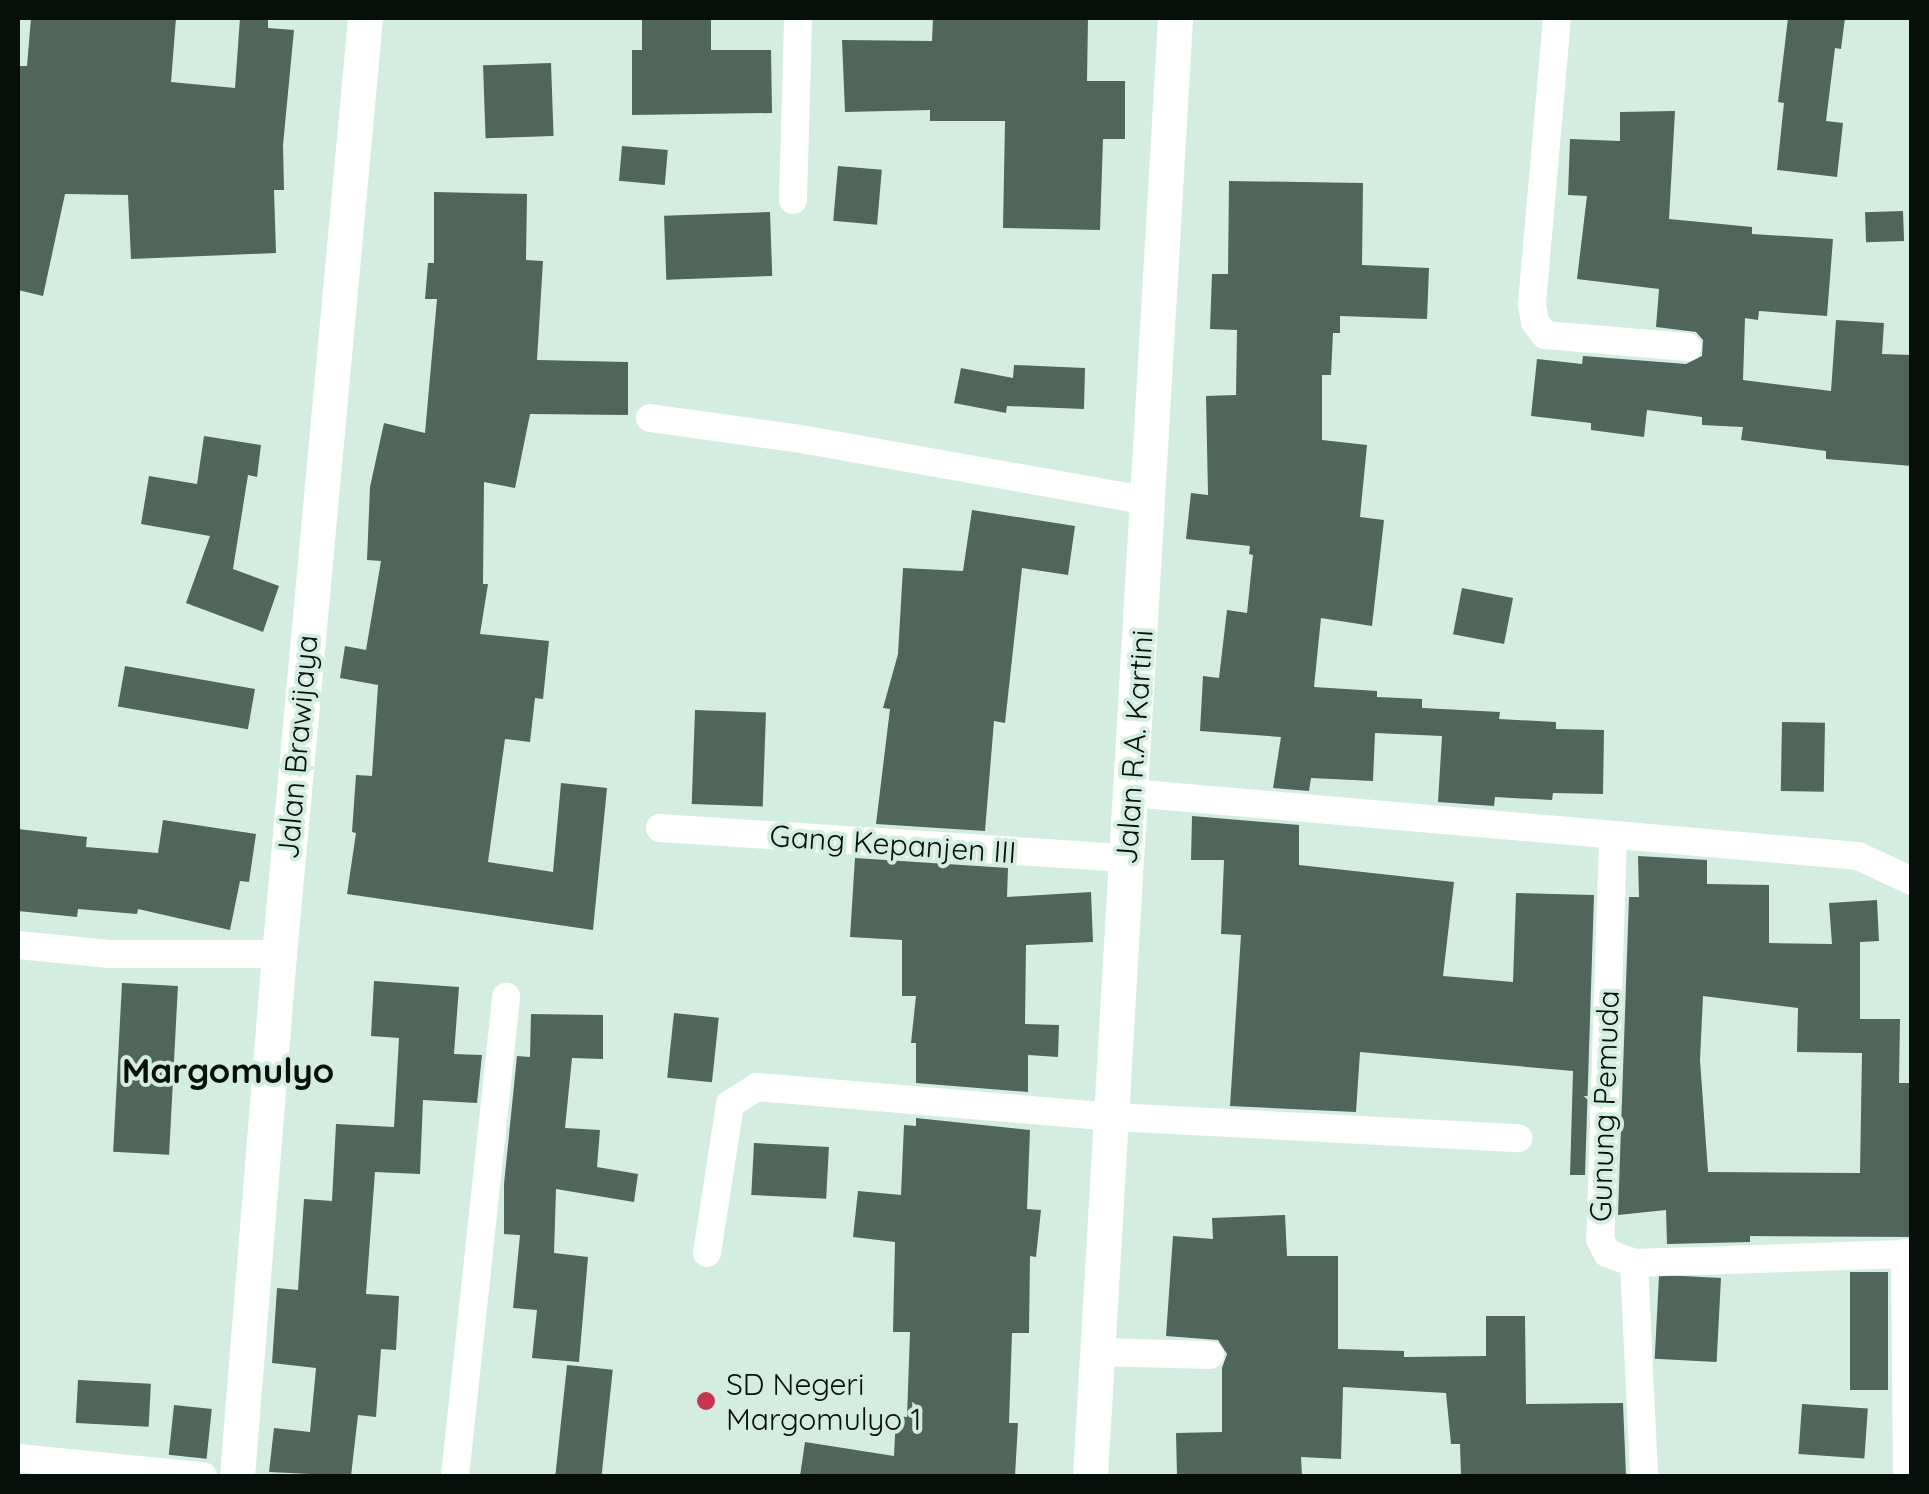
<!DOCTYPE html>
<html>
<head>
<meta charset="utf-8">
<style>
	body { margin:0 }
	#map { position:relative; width:1929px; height:1494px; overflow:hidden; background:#d4ede1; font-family:Quicksand,sans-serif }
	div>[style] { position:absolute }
	.building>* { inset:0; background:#50655b; transform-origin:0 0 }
	.minor>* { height:28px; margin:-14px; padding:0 14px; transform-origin:14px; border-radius:14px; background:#fff }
	.tertiary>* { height:35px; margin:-17.5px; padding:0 17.5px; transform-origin:17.5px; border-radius:17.5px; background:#fff }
	.dots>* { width:28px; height:28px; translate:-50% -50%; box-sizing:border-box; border:5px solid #d4ede1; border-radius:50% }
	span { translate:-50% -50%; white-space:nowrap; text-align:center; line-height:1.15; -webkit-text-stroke:8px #d4ede1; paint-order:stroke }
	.street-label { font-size:30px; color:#070f0b }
	.poi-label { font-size:30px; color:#070f0b }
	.left { translate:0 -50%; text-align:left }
	.quarter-label { font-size:35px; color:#070f0b; font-weight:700 }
	.frame { position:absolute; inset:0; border:20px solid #070f0b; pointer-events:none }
</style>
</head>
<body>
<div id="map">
	<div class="building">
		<i style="clip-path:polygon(31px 18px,176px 18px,171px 82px,235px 88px,240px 18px,268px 18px,268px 28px,294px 30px,283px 145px,284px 190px,274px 190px,276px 253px,131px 259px,128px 195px,65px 194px,43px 296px,18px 290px,18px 66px,27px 66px)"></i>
		<i style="clip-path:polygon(642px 18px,711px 18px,711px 50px,771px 50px,772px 113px,632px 115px,632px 50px,642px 50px)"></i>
		<i style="clip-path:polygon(933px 18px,1088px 18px,1087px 81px,1125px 81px,1125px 139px,1103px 139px,1100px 230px,1003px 228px,1005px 121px,930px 121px,930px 110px,845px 112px,842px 40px,932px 41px)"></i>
		<i style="clip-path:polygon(1788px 18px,1845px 18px,1841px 49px,1835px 48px,1826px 121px,1843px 123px,1837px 177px,1777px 170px,1784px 103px,1778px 102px)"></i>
		<i style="left:551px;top:63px;width:73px;height:68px;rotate:88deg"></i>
		<i style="clip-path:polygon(1675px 111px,1669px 219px,1752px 227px,1752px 234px,1833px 239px,1827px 316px,1759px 311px,1758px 320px,1745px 318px,1743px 380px,1831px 391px,1836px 320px,1884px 323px,1882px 354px,1912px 355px,1912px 466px,1826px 459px,1826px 451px,1741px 440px,1743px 427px,1702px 425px,1702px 417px,1647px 410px,1644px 437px,1591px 430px,1591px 423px,1531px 416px,1537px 359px,1582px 364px,1583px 356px,1686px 364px,1702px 356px,1703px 340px,1696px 332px,1656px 327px,1659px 289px,1577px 279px,1587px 196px,1568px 195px,1570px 139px,1620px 141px,1620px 112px)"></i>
		<i style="left:622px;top:146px;width:46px;height:35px;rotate:5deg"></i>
		<i style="left:838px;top:166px;width:44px;height:55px;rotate:5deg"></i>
		<i style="clip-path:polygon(1229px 181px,1363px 183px,1362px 265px,1429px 268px,1427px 319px,1340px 316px,1340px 333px,1333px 333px,1331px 375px,1322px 375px,1322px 440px,1367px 445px,1360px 517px,1384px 520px,1372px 626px,1321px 618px,1314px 687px,1377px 691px,1377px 697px,1422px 699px,1422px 708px,1500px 712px,1499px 719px,1556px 722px,1556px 729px,1604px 730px,1603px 794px,1553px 793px,1552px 800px,1495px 797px,1494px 806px,1438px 802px,1442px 736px,1375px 733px,1373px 781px,1311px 778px,1309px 791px,1273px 788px,1281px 737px,1200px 731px,1203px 676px,1219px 678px,1227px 610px,1247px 613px,1253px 555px,1249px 554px,1250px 546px,1186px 539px,1191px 493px,1208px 495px,1206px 396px,1236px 395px,1237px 330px,1210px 329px,1212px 274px,1228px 274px)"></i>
		<i style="clip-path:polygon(434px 192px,527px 194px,526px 260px,543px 261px,537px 360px,628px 362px,628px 415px,530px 414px,515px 488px,484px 482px,483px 584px,488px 584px,480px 634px,549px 641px,543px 699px,535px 698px,530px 742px,505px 739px,488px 862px,553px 872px,561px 783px,607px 788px,593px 930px,347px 894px,356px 833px,352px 832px,356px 775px,372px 776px,378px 685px,340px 678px,345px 646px,366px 650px,381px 561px,367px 560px,370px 487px,384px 423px,425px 433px,437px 299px,425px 299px,428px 263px,434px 263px)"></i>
		<i style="left:1903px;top:211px;width:30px;height:38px;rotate:88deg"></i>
		<i style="left:770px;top:212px;width:64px;height:106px;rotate:88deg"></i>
		<i style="clip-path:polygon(1014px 365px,1085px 368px,1084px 409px,1007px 406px,1006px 413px,954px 403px,961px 368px,1013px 378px)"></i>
		<i style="clip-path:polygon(204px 436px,261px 445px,257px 477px,248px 475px,233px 569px,279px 586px,263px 632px,186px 603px,210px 536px,141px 524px,149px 476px,197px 484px)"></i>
		<i style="clip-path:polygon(972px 510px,1075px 526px,1068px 575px,1022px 568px,1005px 723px,994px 721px,985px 831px,876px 824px,890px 709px,883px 708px,898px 654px,903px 568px,963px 571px)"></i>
		<i style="left:1462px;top:588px;width:52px;height:47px;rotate:11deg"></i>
		<i style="left:125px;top:666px;width:132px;height:41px;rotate:10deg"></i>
		<i style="left:695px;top:710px;width:71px;height:94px;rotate:2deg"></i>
		<i style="left:1782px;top:722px;width:43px;height:69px;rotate:1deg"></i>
		<i style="clip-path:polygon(1192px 816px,1299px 825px,1299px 865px,1454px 882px,1443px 976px,1513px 982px,1516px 893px,1594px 895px,1585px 1175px,1570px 1175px,1573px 1071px,1360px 1052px,1356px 1112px,1230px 1106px,1241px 935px,1221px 934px,1224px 860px,1191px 860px)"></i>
		<i style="clip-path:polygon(163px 820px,256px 834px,249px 882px,240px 881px,230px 930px,138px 909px,137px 914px,78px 909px,77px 917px,18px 911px,18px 829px,87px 837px,86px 847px,158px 853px)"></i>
		<i style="clip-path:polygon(evenodd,1638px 856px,1707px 860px,1707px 884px,1769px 885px,1769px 943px,1832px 944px,1829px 903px,1877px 900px,1879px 941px,1860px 942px,1860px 1019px,1900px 1019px,1899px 1083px,1912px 1083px,1912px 1237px,1750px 1236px,1750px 1242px,1667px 1244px,1666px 1210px,1618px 1215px,1629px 897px,1639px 897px,1638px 856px,1703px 996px,1798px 1008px,1797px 1052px,1862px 1053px,1860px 1173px,1708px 1172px,1700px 1060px,1703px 996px)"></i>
		<i style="clip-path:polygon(855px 858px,1008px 868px,1007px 897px,1091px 892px,1093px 942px,1026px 945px,1025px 1024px,1059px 1025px,1058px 1057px,1028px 1055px,1028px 1092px,916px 1083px,916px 1043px,911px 1043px,916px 996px,902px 996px,902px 940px,850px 937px)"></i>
		<i style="clip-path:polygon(374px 981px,459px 987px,454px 1054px,482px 1055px,477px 1103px,423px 1100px,420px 1174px,375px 1172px,366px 1294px,399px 1296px,396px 1350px,381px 1349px,376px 1417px,358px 1415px,351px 1476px,269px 1472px,274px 1428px,310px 1432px,316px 1368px,272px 1363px,277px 1288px,298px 1290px,304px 1199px,332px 1201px,336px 1124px,394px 1127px,399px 1038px,371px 1036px)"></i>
		<i style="left:122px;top:983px;width:56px;height:169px;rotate:3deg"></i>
		<i style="left:674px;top:1013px;width:45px;height:65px;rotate:6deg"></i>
		<i style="clip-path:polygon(531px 1014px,603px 1015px,603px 1059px,572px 1058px,565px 1128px,600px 1130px,597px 1167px,638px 1174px,634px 1202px,556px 1189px,554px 1253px,588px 1257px,579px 1362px,532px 1358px,537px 1310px,513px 1308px,520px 1235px,504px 1234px,504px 1184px,517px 1056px,530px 1057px)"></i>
		<i style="clip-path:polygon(916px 1118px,1030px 1130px,1027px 1209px,1041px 1210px,1036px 1257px,1030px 1256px,1029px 1333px,1012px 1333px,1009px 1423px,1018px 1423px,1015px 1476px,800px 1476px,805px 1442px,894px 1456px,896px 1416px,907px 1417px,910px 1332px,893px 1332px,895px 1242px,853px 1237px,858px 1191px,901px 1195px,904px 1125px,916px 1126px)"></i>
		<i style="left:754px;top:1143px;width:75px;height:52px;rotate:3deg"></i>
		<i style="clip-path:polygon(1285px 1215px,1287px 1256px,1338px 1256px,1338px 1349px,1404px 1351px,1404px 1357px,1486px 1356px,1486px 1316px,1525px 1316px,1526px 1404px,1623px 1403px,1626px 1476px,1461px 1476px,1460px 1444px,1451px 1444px,1446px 1393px,1343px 1387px,1341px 1459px,1301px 1457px,1302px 1476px,1177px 1476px,1176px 1433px,1222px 1432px,1222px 1368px,1227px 1354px,1218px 1340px,1166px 1336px,1173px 1236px,1213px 1239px,1212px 1218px)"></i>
		<i style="left:1888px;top:1272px;width:118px;height:38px;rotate:90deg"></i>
		<i style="left:1721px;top:1278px;width:84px;height:62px;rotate:93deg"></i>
		<i style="left:567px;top:1365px;width:46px;height:112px;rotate:6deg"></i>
		<i style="left:78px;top:1380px;width:73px;height:43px;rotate:3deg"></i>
		<i style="left:1802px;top:1404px;width:66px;height:50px;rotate:4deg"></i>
		<i style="left:174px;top:1405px;width:38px;height:50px;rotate:6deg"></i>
	</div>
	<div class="minor">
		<i style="left:1557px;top:18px;width:287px;rotate:95deg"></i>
		<i style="left:1532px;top:304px;width:18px;rotate:81deg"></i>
		<i style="left:1535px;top:322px;width:16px;rotate:52deg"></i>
		<i style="left:1545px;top:335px;width:143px;rotate:4.8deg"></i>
		<i style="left:793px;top:200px;width:182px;rotate:-88.4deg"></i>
		<i style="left:650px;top:418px;width:152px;rotate:7.9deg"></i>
		<i style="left:801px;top:439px;width:353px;rotate:10.1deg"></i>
		<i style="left:1131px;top:793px;width:730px;rotate:4.95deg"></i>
		<i style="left:1858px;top:856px;width:60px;rotate:24.8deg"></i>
		<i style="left:660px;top:828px;width:467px;rotate:3.7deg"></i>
		<i style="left:1613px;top:836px;width:403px;rotate:91.8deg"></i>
		<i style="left:1600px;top:1239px;width:16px;rotate:63deg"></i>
		<i style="left:1607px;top:1253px;width:29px;rotate:20deg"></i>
		<i style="left:1634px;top:1263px;width:213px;rotate:87.3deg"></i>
		<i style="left:18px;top:945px;width:92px;rotate:5.6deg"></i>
		<i style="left:110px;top:954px;width:169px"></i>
		<i style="left:707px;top:1253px;width:151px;rotate:-81.2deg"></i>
		<i style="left:730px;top:1104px;width:32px;rotate:-32deg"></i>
		<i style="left:757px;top:1087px;width:358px;rotate:4.8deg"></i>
		<i style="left:1114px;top:1117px;width:405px;rotate:3deg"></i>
		<i style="left:1905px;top:1253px;width:223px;rotate:89.5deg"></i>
		<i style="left:1634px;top:1263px;width:278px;rotate:-1.9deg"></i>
		<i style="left:1098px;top:1352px;width:112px;rotate:1.5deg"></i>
		<i style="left:18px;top:1458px;width:186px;rotate:5.6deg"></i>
		<i style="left:455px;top:1476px;width:482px;rotate:-83.9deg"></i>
	</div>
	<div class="tertiary">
		<i style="left:237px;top:1476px;width:524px;rotate:-85.4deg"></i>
		<i style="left:279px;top:954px;width:940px;rotate:-84.75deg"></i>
		<i style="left:1090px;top:1476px;width:1460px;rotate:-86.66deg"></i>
	</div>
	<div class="dots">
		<i style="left:706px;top:1401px;background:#c63650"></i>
	</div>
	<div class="street-label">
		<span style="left:297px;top:747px;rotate:-85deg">Jalan Brawijaya</span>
		<span style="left:1134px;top:747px;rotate:-86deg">Jalan R.A. Kartini</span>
		<span style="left:893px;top:844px;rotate:4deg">Gang Kepanjen III</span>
		<span style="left:1604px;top:1106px;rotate:-88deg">Gunung Pemuda</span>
	</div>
	<div class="poi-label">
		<span class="left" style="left:726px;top:1401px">SD Negeri<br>Margomulyo 1</span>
	</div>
	<div class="quarter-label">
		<span style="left:228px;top:1070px">Margomulyo</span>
	</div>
	<div class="frame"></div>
</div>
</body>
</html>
